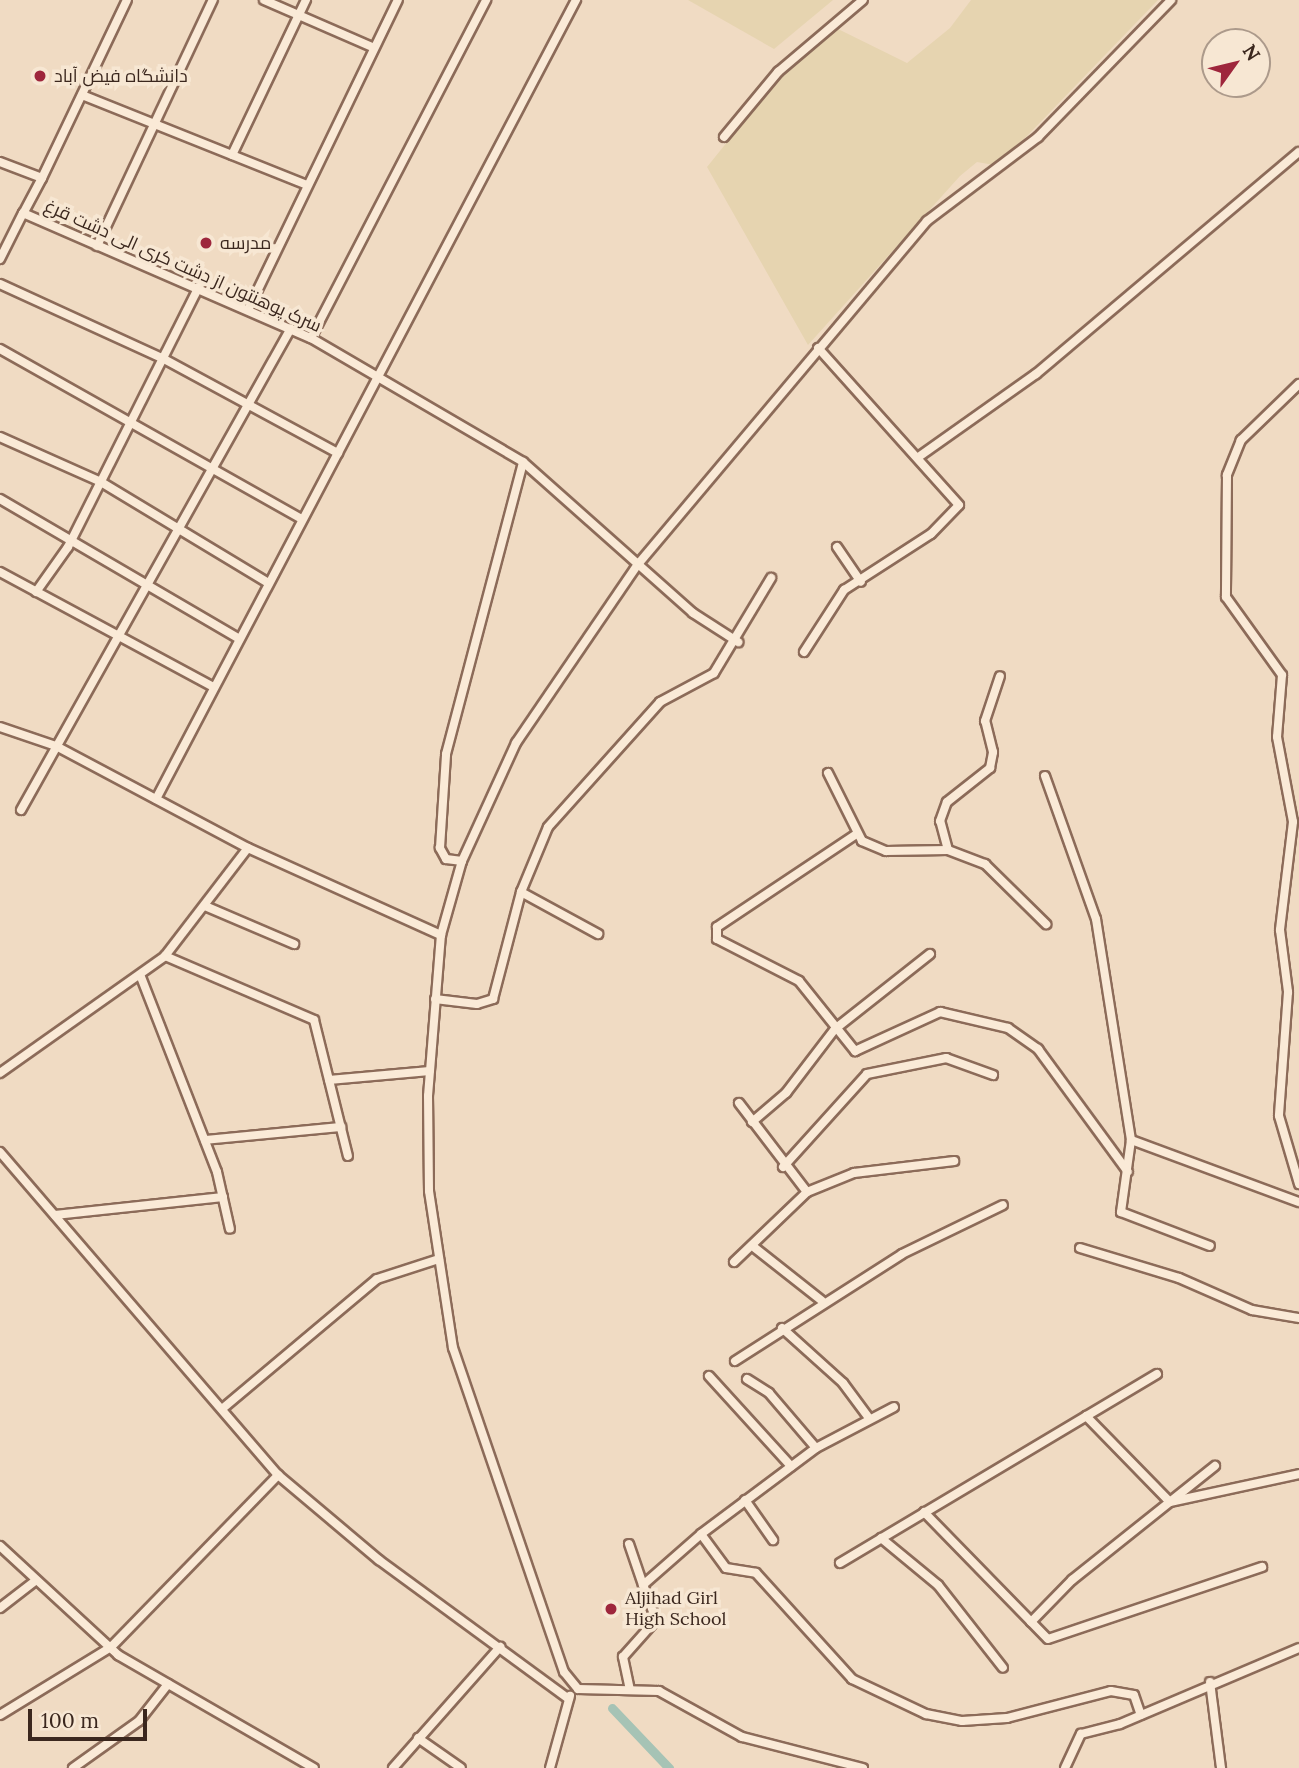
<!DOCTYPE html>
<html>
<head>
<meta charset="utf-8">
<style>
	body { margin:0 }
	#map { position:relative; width:1299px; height:1768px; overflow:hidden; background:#f0dbc3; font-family:Lora,Cairo,serif }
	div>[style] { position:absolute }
	.farmland>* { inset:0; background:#e6d4b0 }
	.canal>* { height:9px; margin:-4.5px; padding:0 4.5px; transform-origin:4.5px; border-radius:4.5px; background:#a6c3b5 }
	.roads { filter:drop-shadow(2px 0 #8c6b59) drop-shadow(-2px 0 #8c6b59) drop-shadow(0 2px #8c6b59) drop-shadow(0 -2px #8c6b59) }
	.minor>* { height:8px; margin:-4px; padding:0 4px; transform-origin:4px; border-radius:4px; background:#faead7 }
	.dots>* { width:19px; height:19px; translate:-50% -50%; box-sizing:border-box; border:4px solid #f7e7d3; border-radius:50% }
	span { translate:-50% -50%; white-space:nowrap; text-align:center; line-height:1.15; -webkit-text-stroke:7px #f7e7d3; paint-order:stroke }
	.poi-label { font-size:18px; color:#3b271e }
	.left { translate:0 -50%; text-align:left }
	.street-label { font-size:18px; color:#3b271e }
	.north { position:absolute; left:1201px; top:28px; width:70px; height:70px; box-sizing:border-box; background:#f7e7d3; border:2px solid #ac9a8b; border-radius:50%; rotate:56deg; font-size:19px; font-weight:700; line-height:28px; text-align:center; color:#3b271e }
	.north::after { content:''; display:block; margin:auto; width:24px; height:32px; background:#9e263c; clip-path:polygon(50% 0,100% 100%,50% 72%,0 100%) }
	.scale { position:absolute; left:28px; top:1709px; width:119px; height:32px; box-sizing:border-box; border:4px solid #3b271e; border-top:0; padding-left:9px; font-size:21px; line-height:24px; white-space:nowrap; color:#3b271e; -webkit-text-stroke:5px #f7e7d3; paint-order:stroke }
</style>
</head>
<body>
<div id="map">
	<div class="farmland">
		<i style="clip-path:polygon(688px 0,833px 0,774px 49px)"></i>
		<i style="clip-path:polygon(971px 0,1158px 0,1028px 135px,994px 165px,977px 162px,960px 176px,808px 345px,707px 167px,786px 69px,834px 27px,907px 63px,950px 28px)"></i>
	</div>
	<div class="canal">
		<i style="left:612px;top:1708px;width:83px;rotate:46.5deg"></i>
	</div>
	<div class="roads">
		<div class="minor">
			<i style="left:264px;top:0;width:118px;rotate:23.5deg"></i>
			<i style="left:82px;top:95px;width:242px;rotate:21.8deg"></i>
			<i style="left:724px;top:137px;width:85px;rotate:-50.3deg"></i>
			<i style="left:778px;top:72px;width:111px;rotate:-40.3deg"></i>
			<i style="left:232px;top:155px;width:172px;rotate:-64.5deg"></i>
			<i style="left:0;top:162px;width:45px;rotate:20.9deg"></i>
			<i style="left:42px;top:178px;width:40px;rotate:118deg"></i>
			<i style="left:23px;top:213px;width:314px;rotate:23.5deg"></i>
			<i style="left:311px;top:338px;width:246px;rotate:30.3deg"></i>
			<i style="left:523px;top:462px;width:227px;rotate:41.6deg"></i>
			<i style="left:693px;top:613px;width:54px;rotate:32.8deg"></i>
			<i style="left:42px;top:178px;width:197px;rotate:-64.5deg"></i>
			<i style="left:97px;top:246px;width:272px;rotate:-64.8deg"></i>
			<i style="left:0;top:259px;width:51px;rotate:-63.4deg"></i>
			<i style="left:0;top:284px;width:180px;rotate:24.6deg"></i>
			<i style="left:164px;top:359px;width:198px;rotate:28.4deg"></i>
			<i style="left:248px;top:310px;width:344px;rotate:-64.2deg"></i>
			<i style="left:311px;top:338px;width:381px;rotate:-62.6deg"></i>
			<i style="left:0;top:349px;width:344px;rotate:29.4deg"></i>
			<i style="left:1299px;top:384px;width:81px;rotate:136deg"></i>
			<i style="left:1241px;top:440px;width:38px;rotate:112deg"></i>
			<i style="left:1227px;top:475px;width:122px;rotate:90.5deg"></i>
			<i style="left:1226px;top:597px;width:96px;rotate:54.3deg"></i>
			<i style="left:1282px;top:675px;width:62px;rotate:94.6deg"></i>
			<i style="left:1277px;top:737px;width:86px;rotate:79.3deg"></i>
			<i style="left:1293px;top:822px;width:109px;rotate:96.9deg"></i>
			<i style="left:1280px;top:930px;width:63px;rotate:82.6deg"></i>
			<i style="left:1288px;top:992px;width:124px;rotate:94.2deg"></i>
			<i style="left:1279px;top:1116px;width:71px;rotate:73.6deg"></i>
			<i style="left:0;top:437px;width:111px;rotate:24deg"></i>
			<i style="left:101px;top:482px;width:194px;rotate:31.1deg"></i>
			<i style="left:920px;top:456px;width:142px;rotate:-35.3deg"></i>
			<i style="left:1036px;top:374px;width:344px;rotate:-40.2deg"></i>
			<i style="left:0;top:499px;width:276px;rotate:30.3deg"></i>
			<i style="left:837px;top:547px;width:42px;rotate:55.6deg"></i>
			<i style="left:0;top:572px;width:243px;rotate:28.3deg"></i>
			<i style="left:36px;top:592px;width:55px;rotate:-54.6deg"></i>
			<i style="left:68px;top:547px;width:292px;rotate:-63.3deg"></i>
			<i style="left:804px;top:652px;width:74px;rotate:-57.2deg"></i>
			<i style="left:844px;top:590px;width:103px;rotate:-32.8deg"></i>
			<i style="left:931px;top:534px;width:40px;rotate:-46deg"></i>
			<i style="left:959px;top:505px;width:211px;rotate:-131.9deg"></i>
			<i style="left:0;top:727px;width:59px;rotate:18.7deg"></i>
			<i style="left:56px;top:746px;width:217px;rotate:28deg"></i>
			<i style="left:248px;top:848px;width:212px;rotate:24.3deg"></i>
			<i style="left:828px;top:773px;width:76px;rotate:63.4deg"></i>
			<i style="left:862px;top:841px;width:26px;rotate:23deg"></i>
			<i style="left:886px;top:851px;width:62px;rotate:-0.9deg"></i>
			<i style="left:948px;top:850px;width:40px;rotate:21deg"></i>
			<i style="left:985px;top:864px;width:86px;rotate:44.5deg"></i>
			<i style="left:1045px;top:776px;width:152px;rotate:70.4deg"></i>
			<i style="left:1096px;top:919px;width:224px;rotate:81deg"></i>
			<i style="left:1131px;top:1140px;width:73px;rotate:97.9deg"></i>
			<i style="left:1121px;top:1212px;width:95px;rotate:20.9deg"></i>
			<i style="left:156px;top:799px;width:903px;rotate:-62.27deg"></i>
			<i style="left:21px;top:810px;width:552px;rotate:-60.74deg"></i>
			<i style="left:855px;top:835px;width:166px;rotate:146.3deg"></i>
			<i style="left:717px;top:927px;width:12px;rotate:90deg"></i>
			<i style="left:717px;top:939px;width:92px;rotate:27.1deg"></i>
			<i style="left:799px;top:981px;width:90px;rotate:51.3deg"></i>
			<i style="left:855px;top:1051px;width:94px;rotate:-24.6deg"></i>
			<i style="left:940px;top:1012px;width:70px;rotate:13.2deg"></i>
			<i style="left:1008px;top:1028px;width:37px;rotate:35deg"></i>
			<i style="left:1038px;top:1049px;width:152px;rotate:53.8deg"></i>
			<i style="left:948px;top:850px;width:30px;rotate:-105deg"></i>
			<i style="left:940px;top:821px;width:20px;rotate:-70deg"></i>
			<i style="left:947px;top:802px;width:55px;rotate:-38.3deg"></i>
			<i style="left:990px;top:768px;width:16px;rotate:-79deg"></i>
			<i style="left:993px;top:752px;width:32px;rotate:-104deg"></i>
			<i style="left:985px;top:721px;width:47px;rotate:-71.6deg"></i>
			<i style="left:462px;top:861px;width:16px;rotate:-173deg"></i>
			<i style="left:446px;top:859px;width:13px;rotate:-119deg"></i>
			<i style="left:440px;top:848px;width:94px;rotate:-86.3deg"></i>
			<i style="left:446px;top:754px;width:302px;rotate:-75.2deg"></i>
			<i style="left:521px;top:892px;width:88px;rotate:28.6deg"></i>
			<i style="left:205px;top:906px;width:97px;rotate:23.1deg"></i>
			<i style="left:165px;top:956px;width:162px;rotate:23.2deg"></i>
			<i style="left:314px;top:1020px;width:140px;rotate:76deg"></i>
			<i style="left:141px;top:977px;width:209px;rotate:68.7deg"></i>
			<i style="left:217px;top:1172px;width:58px;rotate:77.2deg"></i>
			<i style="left:435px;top:999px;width:42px;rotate:6.8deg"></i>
			<i style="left:477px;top:1004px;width:17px;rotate:-17deg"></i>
			<i style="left:493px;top:999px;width:111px;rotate:-75.3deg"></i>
			<i style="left:521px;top:892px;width:70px;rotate:-67.4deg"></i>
			<i style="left:548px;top:827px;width:168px;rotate:-48.1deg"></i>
			<i style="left:660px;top:702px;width:61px;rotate:-28.2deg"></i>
			<i style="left:714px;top:673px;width:111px;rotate:-59deg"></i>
			<i style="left:0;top:1073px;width:202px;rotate:-35.3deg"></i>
			<i style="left:165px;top:956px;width:136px;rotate:-52.5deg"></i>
			<i style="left:329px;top:1080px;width:101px;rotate:-5.1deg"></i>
			<i style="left:739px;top:1103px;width:112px;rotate:52.6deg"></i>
			<i style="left:752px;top:1122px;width:45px;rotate:-40.5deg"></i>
			<i style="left:786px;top:1093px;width:81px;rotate:-52.6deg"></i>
			<i style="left:835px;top:1029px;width:121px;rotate:-38.3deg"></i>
			<i style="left:205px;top:1140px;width:137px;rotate:-5.5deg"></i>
			<i style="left:1131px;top:1140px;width:179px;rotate:20.3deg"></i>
			<i style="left:0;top:1152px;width:426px;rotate:49.3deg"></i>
			<i style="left:278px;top:1475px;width:132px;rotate:40.1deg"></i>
			<i style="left:379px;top:1560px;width:235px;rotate:36.2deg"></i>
			<i style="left:783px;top:1167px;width:125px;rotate:-47.9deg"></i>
			<i style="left:867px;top:1074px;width:81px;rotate:-11.4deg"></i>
			<i style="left:946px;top:1058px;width:50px;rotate:19.9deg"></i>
			<i style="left:55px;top:1215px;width:169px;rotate:-6.1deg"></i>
			<i style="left:755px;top:1248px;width:85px;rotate:38.3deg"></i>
			<i style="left:1080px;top:1248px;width:103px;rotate:16.9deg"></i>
			<i style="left:1179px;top:1278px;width:80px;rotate:23.7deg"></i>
			<i style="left:1252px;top:1310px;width:48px;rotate:9.7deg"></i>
			<i style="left:734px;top:1262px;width:101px;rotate:-43.8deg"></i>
			<i style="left:807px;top:1192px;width:51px;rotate:-22deg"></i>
			<i style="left:854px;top:1173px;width:101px;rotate:-6.8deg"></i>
			<i style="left:782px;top:1328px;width:82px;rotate:42deg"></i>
			<i style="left:843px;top:1383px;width:44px;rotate:53.4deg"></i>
			<i style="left:735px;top:1361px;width:198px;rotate:-32.6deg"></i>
			<i style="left:902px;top:1254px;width:112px;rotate:-25.9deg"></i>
			<i style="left:709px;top:1376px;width:122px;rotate:47.7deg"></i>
			<i style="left:747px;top:1379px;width:26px;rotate:32deg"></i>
			<i style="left:769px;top:1393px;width:72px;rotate:49.5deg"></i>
			<i style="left:222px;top:1409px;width:202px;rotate:-40deg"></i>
			<i style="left:377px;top:1279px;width:65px;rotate:-17.9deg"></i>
			<i style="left:1086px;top:1416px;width:120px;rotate:45.7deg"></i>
			<i style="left:1170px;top:1502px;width:132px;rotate:-12.2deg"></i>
			<i style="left:745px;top:1500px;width:49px;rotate:55deg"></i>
			<i style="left:924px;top:1512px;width:177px;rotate:45.7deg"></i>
			<i style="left:1048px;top:1639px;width:226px;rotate:-18.6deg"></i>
			<i style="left:701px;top:1534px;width:144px;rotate:-36.8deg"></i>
			<i style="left:816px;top:1448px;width:88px;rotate:-27.7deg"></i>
			<i style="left:881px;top:1538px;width:74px;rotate:39.5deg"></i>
			<i style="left:938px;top:1585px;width:105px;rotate:51.9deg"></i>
			<i style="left:629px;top:1544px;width:43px;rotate:71.1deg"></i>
			<i style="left:0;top:1546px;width:161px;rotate:42.7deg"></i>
			<i style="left:118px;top:1655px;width:226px;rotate:30deg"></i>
			<i style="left:840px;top:1563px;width:369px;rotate:-30.8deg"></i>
			<i style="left:0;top:1608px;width:44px;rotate:-37.6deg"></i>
			<i style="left:1031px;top:1622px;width:59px;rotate:-45.7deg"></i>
			<i style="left:1072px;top:1580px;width:183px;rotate:-38.6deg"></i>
			<i style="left:1210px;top:1682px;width:87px;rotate:82.7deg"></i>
			<i style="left:630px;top:1690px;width:34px;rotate:-102deg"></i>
			<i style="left:623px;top:1657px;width:50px;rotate:-48.3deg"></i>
			<i style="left:656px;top:1620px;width:37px;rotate:-110deg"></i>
			<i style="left:643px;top:1585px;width:77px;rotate:-41.3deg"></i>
			<i style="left:701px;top:1534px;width:42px;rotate:53.7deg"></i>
			<i style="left:726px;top:1568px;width:30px;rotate:9deg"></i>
			<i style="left:756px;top:1573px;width:143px;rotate:47.8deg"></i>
			<i style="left:852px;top:1679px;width:82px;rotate:25.3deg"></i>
			<i style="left:926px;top:1714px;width:37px;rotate:11deg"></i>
			<i style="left:962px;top:1721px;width:45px;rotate:-3.8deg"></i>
			<i style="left:1007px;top:1718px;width:107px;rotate:-14.6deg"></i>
			<i style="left:1111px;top:1691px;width:23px;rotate:10deg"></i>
			<i style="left:1134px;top:1695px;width:21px;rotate:71deg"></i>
			<i style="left:0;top:1715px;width:130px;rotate:-31.5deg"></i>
			<i style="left:111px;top:1647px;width:240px;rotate:-45.8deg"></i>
			<i style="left:418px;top:1738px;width:52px;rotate:34.9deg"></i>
			<i style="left:73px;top:1768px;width:81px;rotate:-35.5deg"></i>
			<i style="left:139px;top:1721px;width:47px;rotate:-51.9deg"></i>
			<i style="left:393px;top:1768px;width:162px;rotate:-48.5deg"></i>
			<i style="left:550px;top:1768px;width:75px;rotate:-74.5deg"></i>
			<i style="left:863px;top:1768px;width:125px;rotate:-165.6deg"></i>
			<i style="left:742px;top:1737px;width:95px;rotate:-151deg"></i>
			<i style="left:659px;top:1691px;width:81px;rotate:-178.6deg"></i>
			<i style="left:578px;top:1689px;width:22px;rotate:-129deg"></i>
			<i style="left:564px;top:1672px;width:342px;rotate:-108.9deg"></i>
			<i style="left:453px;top:1348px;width:159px;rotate:-98.7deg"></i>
			<i style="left:429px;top:1191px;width:95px;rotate:-90.6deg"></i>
			<i style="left:428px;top:1096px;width:162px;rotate:-85.4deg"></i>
			<i style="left:441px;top:935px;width:77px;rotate:-74.2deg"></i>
			<i style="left:462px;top:861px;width:130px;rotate:-65.4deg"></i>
			<i style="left:516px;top:743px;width:218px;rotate:-55.7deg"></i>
			<i style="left:639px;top:563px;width:447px;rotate:-49.9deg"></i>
			<i style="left:927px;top:221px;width:139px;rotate:-37.1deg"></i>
			<i style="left:1038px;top:137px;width:191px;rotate:-45.8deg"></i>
			<i style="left:1065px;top:1768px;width:38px;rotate:-65deg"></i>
			<i style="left:1081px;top:1734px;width:40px;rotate:-14.4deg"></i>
			<i style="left:1120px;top:1724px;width:194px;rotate:-23deg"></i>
		</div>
	</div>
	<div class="dots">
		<i style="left:40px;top:76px;background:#9e263c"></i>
		<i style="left:206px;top:243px;background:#9e263c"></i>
		<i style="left:611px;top:1609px;background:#9e263c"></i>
	</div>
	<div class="poi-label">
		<span class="left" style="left:54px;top:76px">دانشگاه فیض آباد</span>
		<span class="left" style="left:220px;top:243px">مدرسه</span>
		<span class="left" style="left:625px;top:1609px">Aljihad Girl<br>High School</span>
	</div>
	<div class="street-label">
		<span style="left:183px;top:266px;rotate:24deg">سرک پوهنتون از دشت کری الی دشت قرغ</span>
	</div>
	<div class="north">N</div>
	<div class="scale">100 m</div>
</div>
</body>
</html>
